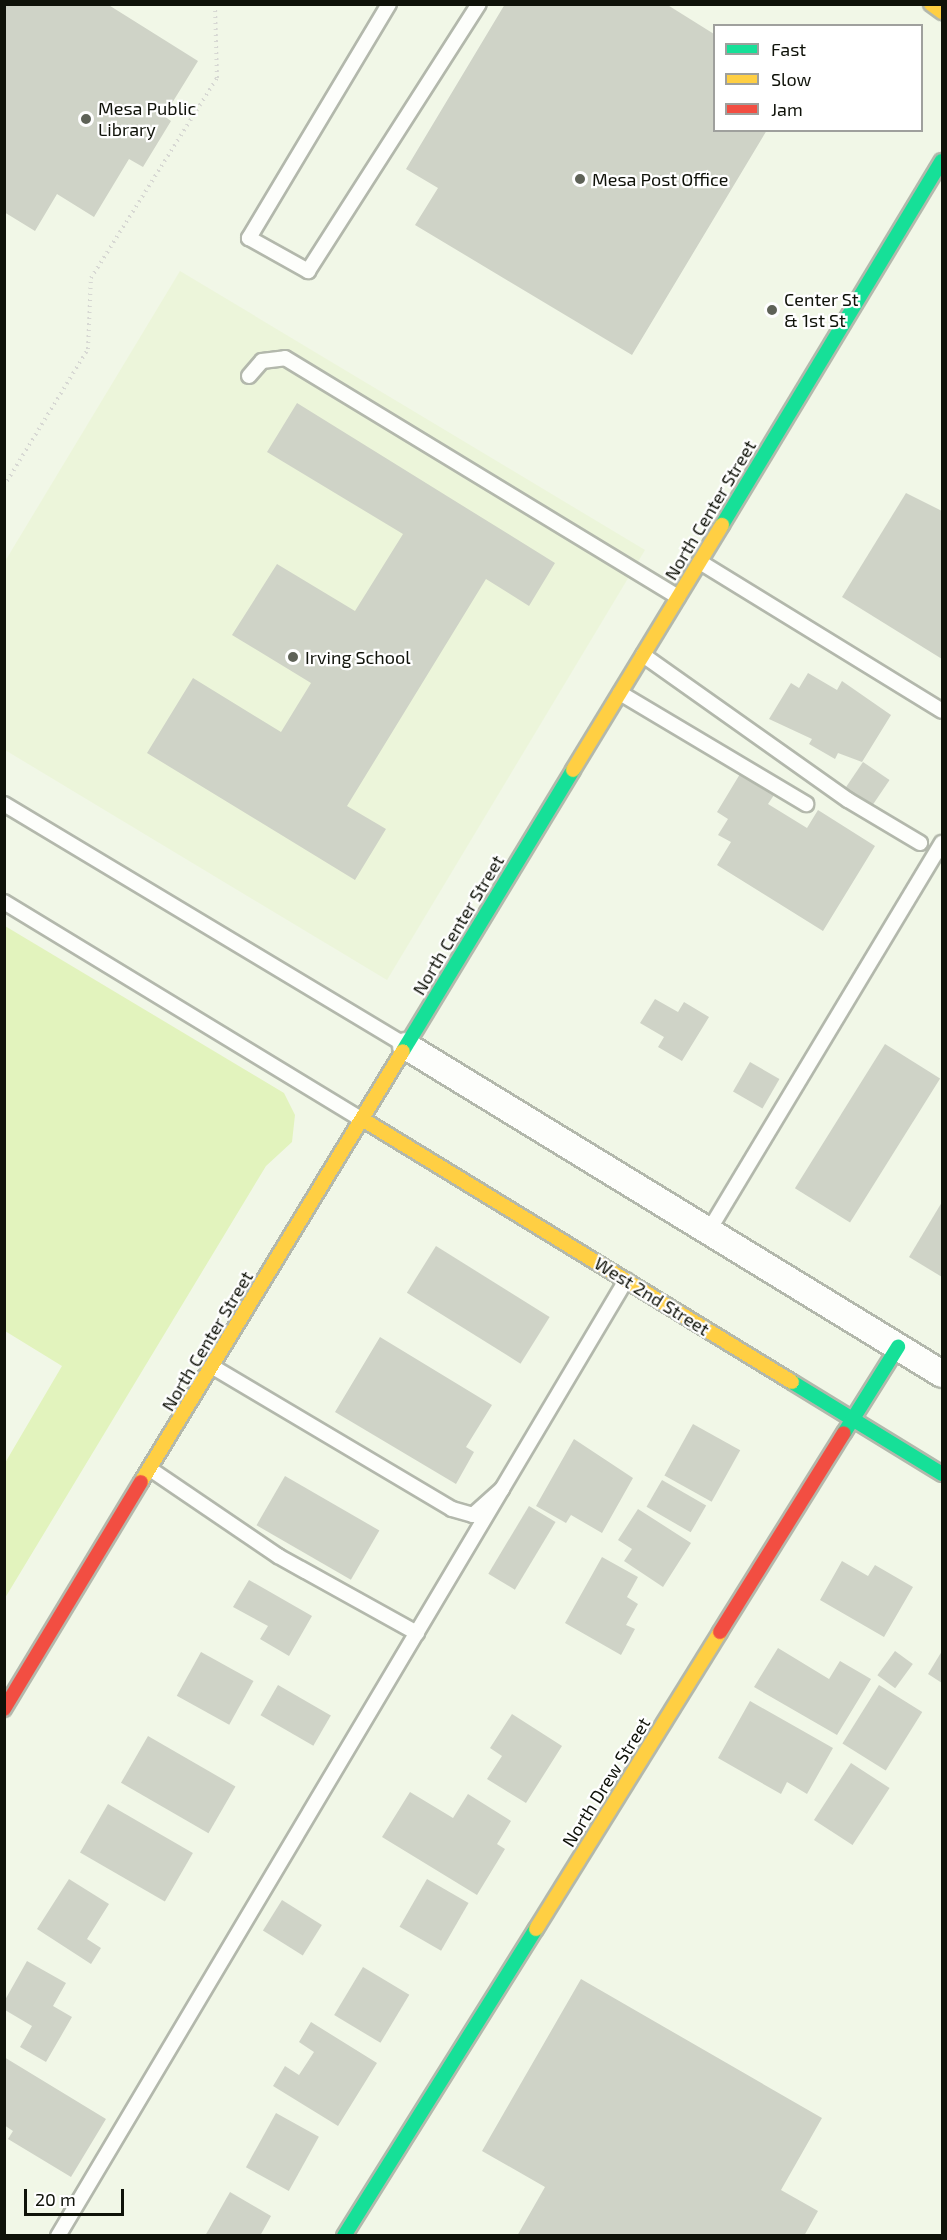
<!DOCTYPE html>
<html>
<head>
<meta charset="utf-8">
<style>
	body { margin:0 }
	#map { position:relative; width:947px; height:2240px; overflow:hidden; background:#f1f7e7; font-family:"Exo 2",sans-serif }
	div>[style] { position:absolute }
	.built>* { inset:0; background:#ecf5da }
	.green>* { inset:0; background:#e2f3bd }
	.building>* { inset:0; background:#cfd3c7; transform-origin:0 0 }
	.path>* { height:4px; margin-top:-2px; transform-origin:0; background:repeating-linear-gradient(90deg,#d7d8d3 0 1.5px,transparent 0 6px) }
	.roads { filter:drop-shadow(2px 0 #b3b8ac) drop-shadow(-2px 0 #b3b8ac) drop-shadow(0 2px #b3b8ac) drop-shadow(0 -2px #b3b8ac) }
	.lane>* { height:14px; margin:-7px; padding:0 7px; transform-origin:7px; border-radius:7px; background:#fdfefb }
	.street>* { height:26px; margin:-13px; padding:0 13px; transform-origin:13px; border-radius:13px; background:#fdfefb }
	.fast>* { height:14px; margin:-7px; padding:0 7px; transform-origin:7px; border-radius:7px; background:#16e098 }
	.slow>* { height:14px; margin:-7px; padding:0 7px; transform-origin:7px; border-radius:7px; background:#ffcf43 }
	.jam>* { height:14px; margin:-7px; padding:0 7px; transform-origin:7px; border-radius:7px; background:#f24e42 }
	.dots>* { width:16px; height:16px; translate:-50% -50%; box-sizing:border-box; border:3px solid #fff; border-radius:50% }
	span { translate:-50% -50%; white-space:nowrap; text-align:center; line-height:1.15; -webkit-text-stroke:4.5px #fff; paint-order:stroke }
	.poi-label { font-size:18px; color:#0f1209 }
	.left { translate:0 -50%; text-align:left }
	.street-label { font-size:18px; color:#0f1209 }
	.frame { position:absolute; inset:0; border:6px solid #0f1209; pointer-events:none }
	.legend { position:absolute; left:713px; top:24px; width:210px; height:108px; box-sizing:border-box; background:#fff; border:2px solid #9fa09d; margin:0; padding:8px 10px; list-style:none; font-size:18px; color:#0f1209 }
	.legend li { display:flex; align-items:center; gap:12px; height:30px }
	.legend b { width:30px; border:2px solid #9fa09d }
	.scale { position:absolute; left:24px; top:2189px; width:100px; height:27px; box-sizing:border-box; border:3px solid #0f1209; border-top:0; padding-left:8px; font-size:18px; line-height:21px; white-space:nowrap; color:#0f1209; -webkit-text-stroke:4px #fff; paint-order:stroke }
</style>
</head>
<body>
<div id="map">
	<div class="built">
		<i style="clip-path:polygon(180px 271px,645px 550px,387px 980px,5px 750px,4px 563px)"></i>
	</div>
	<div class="green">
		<i style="clip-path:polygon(5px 926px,284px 1093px,295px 1115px,292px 1142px,266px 1166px,5px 1598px,5px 1463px,62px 1366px,5px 1331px)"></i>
	</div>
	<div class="building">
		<i style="clip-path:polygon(4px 4px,107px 4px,198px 61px,164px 116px,171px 121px,143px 167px,129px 159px,94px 217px,57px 194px,35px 231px,4px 212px)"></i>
		<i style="clip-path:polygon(505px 4px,666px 4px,714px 34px,714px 130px,767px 130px,632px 355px,415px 225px,438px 188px,406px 169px)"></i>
		<i style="clip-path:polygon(297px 403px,555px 563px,529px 606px,486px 579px,347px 806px,386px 829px,355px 880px,147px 753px,193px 678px,281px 732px,311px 683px,232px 635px,277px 564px,355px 611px,403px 534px,267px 452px)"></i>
		<i style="clip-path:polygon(906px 493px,942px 511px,942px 659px,842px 597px)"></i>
		<i style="clip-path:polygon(808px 673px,837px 690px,842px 681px,891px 715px,862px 762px,838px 753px,835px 759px,809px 744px,812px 739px,769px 719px,791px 683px,799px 688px)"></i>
		<i style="left:863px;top:762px;width:32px;height:32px;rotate:34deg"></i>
		<i style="clip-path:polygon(740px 774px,774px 795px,768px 804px,807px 828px,818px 810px,875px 846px,823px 931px,717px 865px,731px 842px,718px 835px,728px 819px,717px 812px)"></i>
		<i style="clip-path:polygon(655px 999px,678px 1012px,684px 1002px,709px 1017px,682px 1061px,658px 1047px,664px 1037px,640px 1023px)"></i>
		<i style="left:885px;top:1044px;width:65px;height:170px;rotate:32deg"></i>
		<i style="left:750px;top:1062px;width:34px;height:34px;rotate:30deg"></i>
		<i style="clip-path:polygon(942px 1202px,942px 1277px,909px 1257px)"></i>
		<i style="left:436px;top:1246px;width:134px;height:55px;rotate:32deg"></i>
		<i style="clip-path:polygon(380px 1337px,492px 1405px,466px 1447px,474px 1452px,456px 1484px,335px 1412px)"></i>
		<i style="left:693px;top:1424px;width:54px;height:59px;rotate:29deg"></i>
		<i style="clip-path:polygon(574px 1439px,633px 1478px,602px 1533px,571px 1515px,566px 1523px,536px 1506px)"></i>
		<i style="left:285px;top:1476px;width:109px;height:57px;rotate:30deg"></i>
		<i style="left:662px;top:1480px;width:51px;height:31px;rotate:30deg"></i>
		<i style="left:529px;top:1506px;width:31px;height:79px;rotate:31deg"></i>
		<i style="clip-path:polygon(638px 1509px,691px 1543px,663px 1587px,624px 1561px,632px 1549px,618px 1540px)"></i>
		<i style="clip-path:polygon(602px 1557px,638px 1577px,627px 1597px,638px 1604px,626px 1625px,635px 1629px,621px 1655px,565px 1623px)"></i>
		<i style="clip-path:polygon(842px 1561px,868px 1576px,875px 1565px,913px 1587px,884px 1637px,820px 1600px)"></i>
		<i style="clip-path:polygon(249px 1580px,312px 1616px,289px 1656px,260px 1639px,268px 1626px,233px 1607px)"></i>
		<i style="clip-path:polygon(778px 1648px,829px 1679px,840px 1661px,871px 1679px,837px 1735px,754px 1687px)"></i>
		<i style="left:895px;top:1651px;width:22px;height:30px;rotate:36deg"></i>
		<i style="clip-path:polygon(942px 1651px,942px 1683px,928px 1674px)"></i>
		<i style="left:201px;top:1652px;width:60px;height:50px;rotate:29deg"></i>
		<i style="left:278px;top:1685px;width:61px;height:35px;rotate:30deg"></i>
		<i style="left:879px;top:1685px;width:51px;height:69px;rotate:32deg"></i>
		<i style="clip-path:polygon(750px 1701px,833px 1748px,807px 1794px,787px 1782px,781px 1794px,718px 1758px)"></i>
		<i style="clip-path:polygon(512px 1714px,562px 1746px,526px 1803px,487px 1779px,502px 1756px,490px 1748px)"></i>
		<i style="left:148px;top:1736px;width:101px;height:54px;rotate:30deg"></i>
		<i style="left:851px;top:1763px;width:46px;height:68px;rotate:33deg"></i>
		<i style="clip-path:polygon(410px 1792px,453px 1818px,468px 1794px,511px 1821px,497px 1844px,505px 1849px,477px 1895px,382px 1837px)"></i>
		<i style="left:108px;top:1804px;width:98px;height:56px;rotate:30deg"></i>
		<i style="clip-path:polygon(69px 1879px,109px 1904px,87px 1939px,101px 1948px,91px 1964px,37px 1929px)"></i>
		<i style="left:427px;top:1879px;width:48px;height:55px;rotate:30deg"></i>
		<i style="left:282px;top:1900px;width:47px;height:36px;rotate:32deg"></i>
		<i style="clip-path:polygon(27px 1961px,66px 1983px,53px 2006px,72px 2017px,46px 2062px,20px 2047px,32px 2026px,5px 2010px,5px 2000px)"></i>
		<i style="left:363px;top:1967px;width:54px;height:56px;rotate:31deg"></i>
		<i style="clip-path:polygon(581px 1979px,822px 2118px,781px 2190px,818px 2211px,804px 2236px,517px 2236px,545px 2187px,482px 2151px)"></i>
		<i style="clip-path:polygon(311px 2022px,377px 2063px,338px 2126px,273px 2086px,285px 2066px,299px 2075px,314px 2052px,299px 2042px)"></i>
		<i style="clip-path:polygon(4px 2057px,106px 2119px,71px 2177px,8px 2139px,13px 2131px,4px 2125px)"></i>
		<i style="left:276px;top:2113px;width:49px;height:62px;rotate:29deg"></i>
		<i style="clip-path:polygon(230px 2192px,271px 2216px,260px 2236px,205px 2236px)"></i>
	</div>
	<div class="path">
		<i style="left:4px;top:486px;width:161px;rotate:-58.5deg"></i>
		<i style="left:88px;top:349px;width:71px;rotate:-87.6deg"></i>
		<i style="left:91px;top:278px;width:236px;rotate:-57.8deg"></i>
		<i style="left:217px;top:78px;width:71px;rotate:-91.6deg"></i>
	</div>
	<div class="roads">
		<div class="lane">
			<i style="left:389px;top:4px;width:273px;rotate:120.9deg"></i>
			<i style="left:249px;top:238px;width:68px;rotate:29.2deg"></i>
			<i style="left:308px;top:271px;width:317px;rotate:-57.4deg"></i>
			<i style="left:249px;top:376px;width:20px;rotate:-49deg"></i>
			<i style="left:262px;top:361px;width:23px;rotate:-7deg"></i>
			<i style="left:285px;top:358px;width:460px;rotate:31.3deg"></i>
			<i style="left:700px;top:562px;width:284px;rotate:31.6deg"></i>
			<i style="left:643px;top:655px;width:251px;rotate:35.3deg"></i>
			<i style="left:848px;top:800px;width:84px;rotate:30.8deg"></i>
			<i style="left:620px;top:693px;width:217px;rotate:30.8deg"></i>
			<i style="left:4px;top:804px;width:469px;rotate:31deg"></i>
			<i style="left:4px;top:902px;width:418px;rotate:31.3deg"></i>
			<i style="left:708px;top:1232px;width:454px;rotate:-59deg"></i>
			<i style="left:213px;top:1367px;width:278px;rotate:30.7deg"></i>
			<i style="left:452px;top:1509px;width:22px;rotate:16deg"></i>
			<i style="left:473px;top:1515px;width:39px;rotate:-42deg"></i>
			<i style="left:502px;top:1489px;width:243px;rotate:-59.3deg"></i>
			<i style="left:150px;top:1469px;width:155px;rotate:34.2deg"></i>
			<i style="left:278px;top:1556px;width:159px;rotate:29deg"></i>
			<i style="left:58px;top:2236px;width:869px;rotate:-59.27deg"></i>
		</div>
		<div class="street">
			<i style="left:406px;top:1046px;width:628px;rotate:31.46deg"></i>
		</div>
		<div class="fast">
			<i style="left:722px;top:525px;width:425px;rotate:-58.9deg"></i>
			<i style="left:403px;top:1051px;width:328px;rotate:-58.8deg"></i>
			<i style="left:792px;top:1382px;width:176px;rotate:31.5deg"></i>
			<i style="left:844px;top:1433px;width:102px;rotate:-57.9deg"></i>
			<i style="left:344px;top:2236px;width:362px;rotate:-58deg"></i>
		</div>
		<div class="slow">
			<i style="left:931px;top:4px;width:14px;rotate:36deg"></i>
			<i style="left:573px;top:770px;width:287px;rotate:-58.7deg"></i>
			<i style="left:362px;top:1119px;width:504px;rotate:31.45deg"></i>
			<i style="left:141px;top:1482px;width:504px;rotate:-58.71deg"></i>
			<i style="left:536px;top:1929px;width:349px;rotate:-58.2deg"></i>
		</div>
		<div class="jam">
			<i style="left:720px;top:1632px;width:234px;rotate:-58.1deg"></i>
			<i style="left:4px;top:1709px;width:265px;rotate:-58.9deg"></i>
		</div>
	</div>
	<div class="dots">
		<i style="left:86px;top:119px;background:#5e6257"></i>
		<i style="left:580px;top:179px;background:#5e6257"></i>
		<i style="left:772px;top:310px;background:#5e6257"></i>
		<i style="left:293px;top:657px;background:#5e6257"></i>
	</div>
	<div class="poi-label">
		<span class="left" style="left:98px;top:119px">Mesa Public<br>Library</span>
		<span class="left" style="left:592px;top:179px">Mesa Post Office</span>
		<span class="left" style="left:784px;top:310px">Center St<br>&amp; 1st St</span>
		<span class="left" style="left:305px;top:657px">Irving School</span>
	</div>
	<div class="street-label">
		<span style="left:710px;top:510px;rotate:-59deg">North Center Street</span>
		<span style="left:458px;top:925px;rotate:-59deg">North Center Street</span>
		<span style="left:652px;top:1296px;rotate:32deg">West 2nd Street</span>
		<span style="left:207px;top:1341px;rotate:-59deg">North Center Street</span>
		<span style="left:606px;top:1782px;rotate:-58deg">North Drew Street</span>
	</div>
	<div class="frame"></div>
	<ul class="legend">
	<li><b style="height:8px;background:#16e098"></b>Fast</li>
	<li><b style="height:8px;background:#ffcf43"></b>Slow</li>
	<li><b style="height:8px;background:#f24e42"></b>Jam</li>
	</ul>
	<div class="scale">20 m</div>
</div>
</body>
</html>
